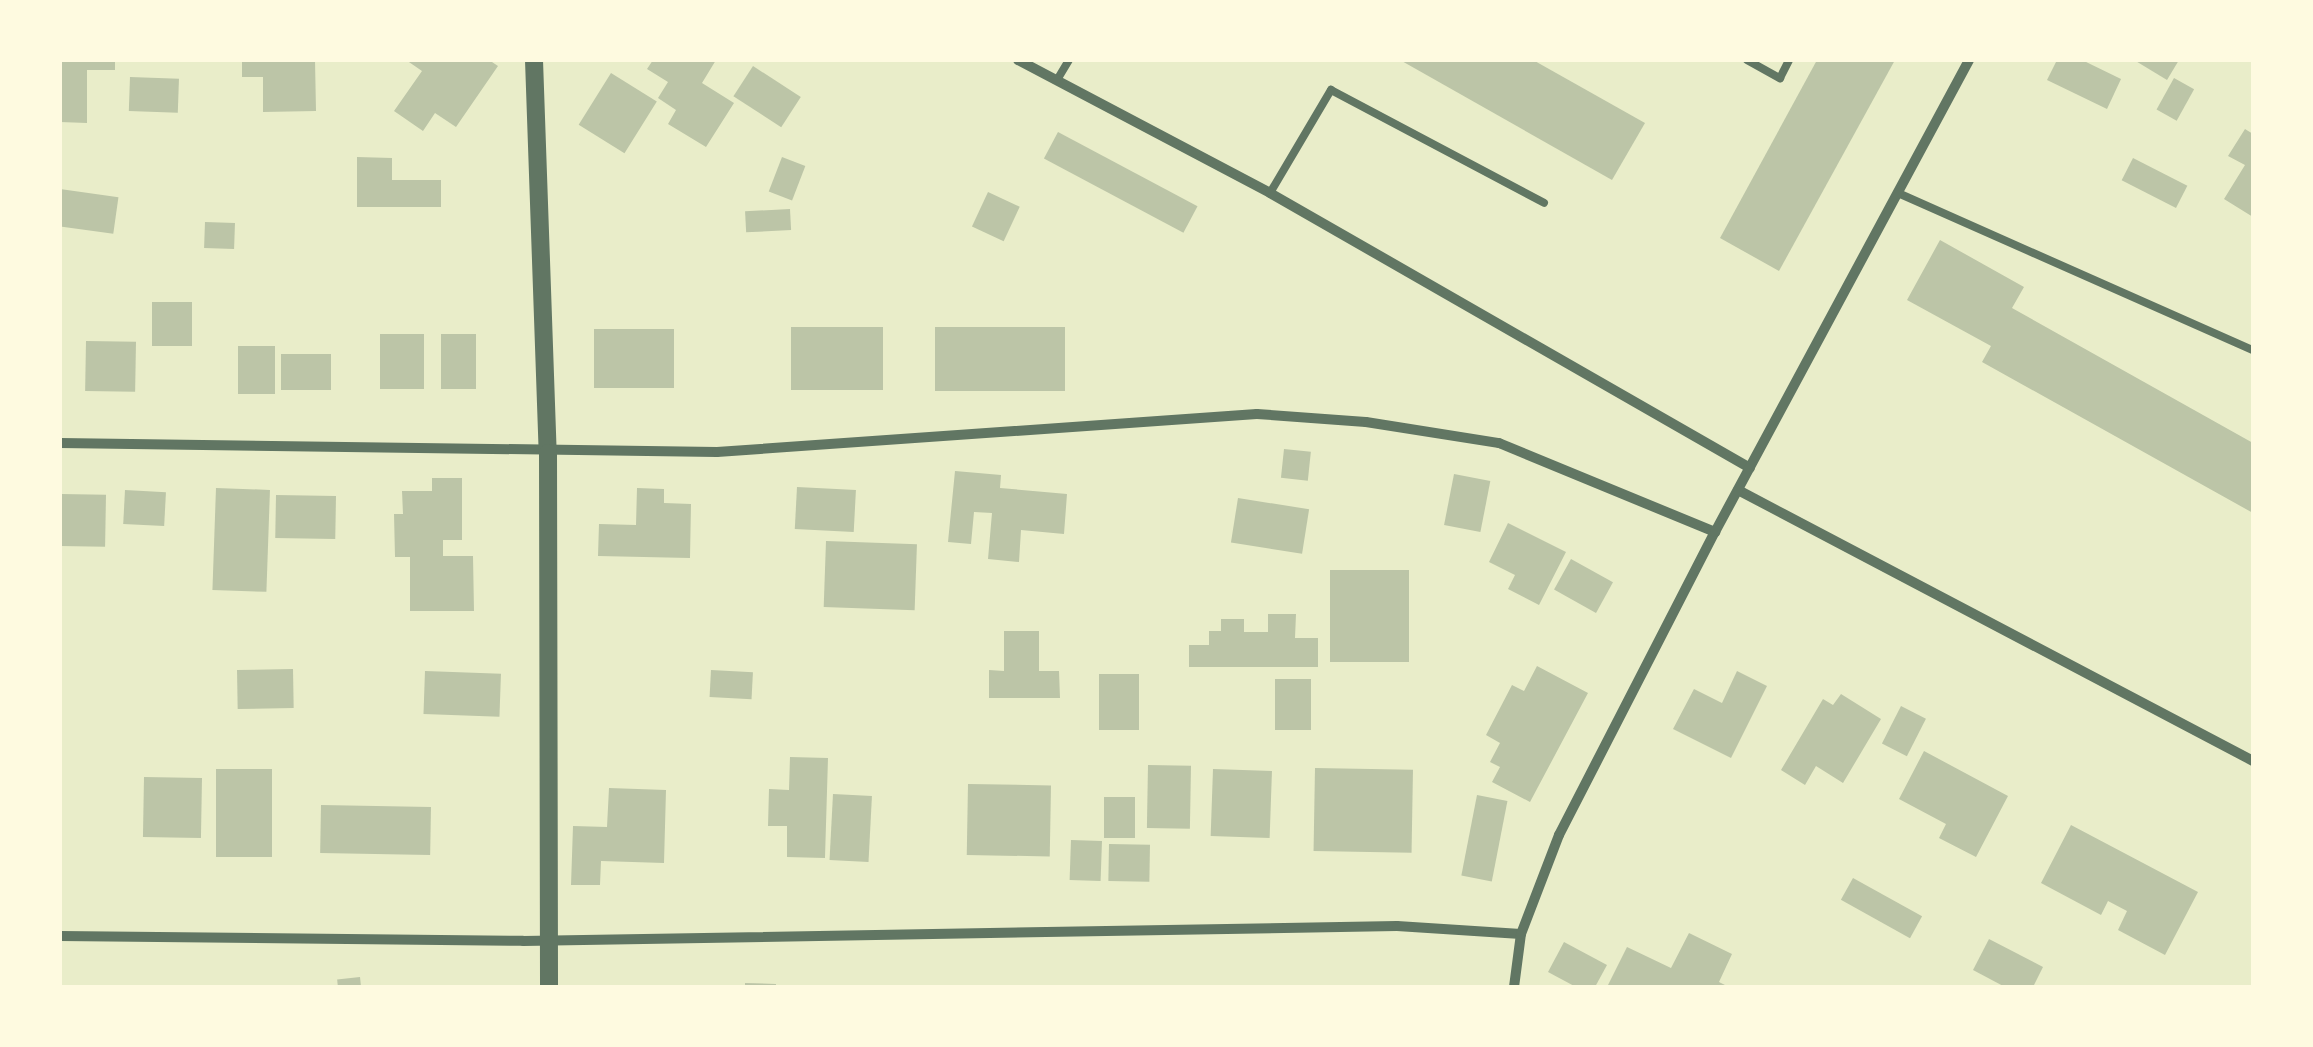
<!DOCTYPE html>
<html>
<head>
<meta charset="utf-8">
<style>
	body { margin:0 }
	#map { position:relative; width:2313px; height:1047px; overflow:hidden; background:#e9edc9; font-family:"Exo 2",sans-serif }
	div>[style] { position:absolute }
	.building>* { inset:0; background:#bcc5a7; transform-origin:0 0 }
	.service>* { height:8px; margin:-4px; padding:0 4px; transform-origin:4px; border-radius:4px; background:#617663 }
	.minor>* { height:10px; margin:-5px; padding:0 5px; transform-origin:5px; border-radius:5px; background:#617663 }
	.tertiary>* { height:18px; margin:-9px; padding:0 9px; transform-origin:9px; border-radius:9px; background:#617663 }
	span { translate:-50% -50%; white-space:nowrap; text-align:center; line-height:1.15; -webkit-text-stroke:8px #fefae0; paint-order:stroke }
	.frame { position:absolute; inset:0; border:62px solid #fefae0; pointer-events:none }
</style>
</head>
<body>
<div id="map">
	<div class="building">
		<i style="clip-path:polygon(60px 60px,115px 60px,115px 70px,87px 70px,87px 123px,60px 122px)"></i>
		<i style="clip-path:polygon(242px 60px,315px 60px,316px 111px,263px 112px,263px 77px,242px 77px)"></i>
		<i style="clip-path:polygon(406px 60px,489px 60px,498px 66px,456px 127px,435px 113px,423px 131px,394px 111px,422px 71px)"></i>
		<i style="clip-path:polygon(653px 60px,716px 60px,702px 83px,734px 103px,706px 147px,668px 124px,676px 110px,658px 98px,668px 82px,647px 69px)"></i>
		<i style="clip-path:polygon(1400px 60px,1533px 60px,1645px 123px,1612px 180px)"></i>
		<i style="clip-path:polygon(1817px 60px,1895px 60px,1779px 271px,1720px 238px)"></i>
		<i style="clip-path:polygon(2057px 60px,2082px 60px,2121px 79px,2107px 109px,2047px 80px)"></i>
		<i style="clip-path:polygon(2134px 60px,2179px 60px,2167px 80px)"></i>
		<i style="left:753px;top:66px;width:57px;height:36px;rotate:33deg"></i>
		<i style="left:611px;top:73px;width:54px;height:61px;rotate:32deg"></i>
		<i style="left:130px;top:77px;width:49px;height:34px;rotate:2deg"></i>
		<i style="left:2174px;top:78px;width:23px;height:36px;rotate:29deg"></i>
		<i style="clip-path:polygon(2245px 129px,2253px 134px,2253px 217px,2224px 199px,2245px 165px,2228px 156px)"></i>
		<i style="left:1058px;top:132px;width:158px;height:30px;rotate:28deg"></i>
		<i style="clip-path:polygon(357px 157px,392px 158px,392px 180px,441px 180px,441px 207px,357px 207px)"></i>
		<i style="left:782px;top:157px;width:25px;height:37px;rotate:21deg"></i>
		<i style="left:2133px;top:158px;width:61px;height:25px;rotate:27deg"></i>
		<i style="left:60px;top:189px;width:59px;height:37px;rotate:8deg"></i>
		<i style="left:988px;top:192px;width:35px;height:38px;rotate:25deg"></i>
		<i style="left:790px;top:209px;width:21px;height:45px;rotate:87deg"></i>
		<i style="left:205px;top:222px;width:30px;height:26px;rotate:2deg"></i>
		<i style="clip-path:polygon(1940px 240px,2024px 287px,2012px 308px,2253px 443px,2253px 513px,1982px 362px,1991px 346px,1907px 300px)"></i>
		<i style="left:192px;top:302px;width:44px;height:40px;rotate:90deg"></i>
		<i style="left:791px;top:327px;width:92px;height:63px"></i>
		<i style="left:935px;top:327px;width:130px;height:64px"></i>
		<i style="left:594px;top:329px;width:80px;height:59px"></i>
		<i style="left:380px;top:334px;width:44px;height:55px"></i>
		<i style="left:441px;top:334px;width:35px;height:55px"></i>
		<i style="left:86px;top:341px;width:50px;height:50px;rotate:1deg"></i>
		<i style="left:238px;top:346px;width:37px;height:48px"></i>
		<i style="left:331px;top:354px;width:36px;height:50px;rotate:90deg"></i>
		<i style="left:1284px;top:449px;width:27px;height:29px;rotate:6deg"></i>
		<i style="clip-path:polygon(955px 471px,1001px 475px,1000px 488px,1067px 494px,1064px 534px,1021px 530px,1019px 562px,988px 559px,992px 513px,974px 512px,971px 544px,948px 542px)"></i>
		<i style="left:1454px;top:474px;width:37px;height:52px;rotate:11deg"></i>
		<i style="clip-path:polygon(432px 478px,462px 478px,462px 540px,443px 540px,443px 556px,473px 556px,474px 611px,410px 611px,410px 557px,395px 557px,394px 514px,403px 514px,402px 491px,432px 491px)"></i>
		<i style="left:797px;top:487px;width:59px;height:42px;rotate:3deg"></i>
		<i style="left:216px;top:488px;width:54px;height:102px;rotate:2deg"></i>
		<i style="clip-path:polygon(637px 488px,664px 489px,664px 503px,691px 504px,690px 558px,598px 556px,599px 524px,636px 525px)"></i>
		<i style="left:125px;top:490px;width:41px;height:34px;rotate:3deg"></i>
		<i style="left:61px;top:494px;width:45px;height:52px;rotate:1deg"></i>
		<i style="left:276px;top:495px;width:60px;height:43px;rotate:1deg"></i>
		<i style="left:1238px;top:498px;width:72px;height:45px;rotate:9deg"></i>
		<i style="clip-path:polygon(1508px 523px,1566px 552px,1539px 605px,1508px 589px,1515px 575px,1489px 562px)"></i>
		<i style="left:826px;top:541px;width:91px;height:66px;rotate:2deg"></i>
		<i style="left:1571px;top:559px;width:48px;height:35px;rotate:29deg"></i>
		<i style="left:1330px;top:570px;width:79px;height:92px"></i>
		<i style="clip-path:polygon(1268px 614px,1296px 614px,1295px 638px,1318px 638px,1318px 667px,1189px 667px,1189px 645px,1209px 645px,1209px 631px,1221px 631px,1221px 619px,1244px 619px,1244px 632px,1268px 632px)"></i>
		<i style="clip-path:polygon(1004px 631px,1039px 631px,1039px 671px,1059px 671px,1060px 698px,989px 698px,989px 670px,1004px 671px)"></i>
		<i style="clip-path:polygon(1537px 666px,1588px 693px,1530px 802px,1492px 782px,1500px 767px,1490px 762px,1500px 743px,1486px 735px,1512px 685px,1524px 691px)"></i>
		<i style="left:293px;top:669px;width:39px;height:56px;rotate:89deg"></i>
		<i style="left:711px;top:670px;width:42px;height:27px;rotate:3deg"></i>
		<i style="left:425px;top:671px;width:76px;height:43px;rotate:2deg"></i>
		<i style="clip-path:polygon(1737px 671px,1767px 686px,1731px 758px,1673px 729px,1694px 689px,1722px 703px)"></i>
		<i style="left:1099px;top:674px;width:40px;height:56px"></i>
		<i style="left:1275px;top:679px;width:36px;height:51px"></i>
		<i style="clip-path:polygon(1841px 694px,1881px 719px,1843px 783px,1816px 766px,1805px 785px,1781px 770px,1823px 699px,1833px 705px)"></i>
		<i style="left:1901px;top:706px;width:28px;height:42px;rotate:27deg"></i>
		<i style="clip-path:polygon(1924px 751px,2008px 796px,1976px 857px,1939px 838px,1946px 824px,1899px 799px)"></i>
		<i style="clip-path:polygon(790px 757px,828px 758px,825px 858px,787px 857px,787px 826px,768px 826px,769px 789px,789px 790px)"></i>
		<i style="left:1148px;top:765px;width:43px;height:63px;rotate:1deg"></i>
		<i style="left:1315px;top:768px;width:98px;height:83px;rotate:1deg"></i>
		<i style="left:216px;top:769px;width:56px;height:88px"></i>
		<i style="left:1213px;top:769px;width:59px;height:67px;rotate:2deg"></i>
		<i style="left:144px;top:777px;width:58px;height:60px;rotate:1deg"></i>
		<i style="left:968px;top:784px;width:83px;height:71px;rotate:1deg"></i>
		<i style="clip-path:polygon(609px 788px,666px 790px,664px 863px,601px 861px,600px 885px,571px 885px,573px 826px,607px 827px)"></i>
		<i style="left:833px;top:794px;width:39px;height:66px;rotate:3deg"></i>
		<i style="left:1477px;top:795px;width:31px;height:82px;rotate:11deg"></i>
		<i style="left:1104px;top:797px;width:31px;height:41px"></i>
		<i style="left:321px;top:805px;width:110px;height:48px;rotate:1deg"></i>
		<i style="clip-path:polygon(2071px 825px,2198px 892px,2165px 955px,2118px 930px,2127px 911px,2108px 901px,2101px 915px,2041px 883px)"></i>
		<i style="left:1071px;top:840px;width:31px;height:40px;rotate:2deg"></i>
		<i style="left:1109px;top:844px;width:41px;height:37px;rotate:1deg"></i>
		<i style="left:1853px;top:878px;width:79px;height:25px;rotate:29deg"></i>
		<i style="clip-path:polygon(1689px 933px,1732px 954px,1719px 982px,1729px 987px,1607px 987px,1627px 947px,1671px 968px)"></i>
		<i style="clip-path:polygon(1989px 939px,2043px 967px,2033px 987px,2005px 987px,1973px 970px)"></i>
		<i style="clip-path:polygon(1564px 942px,1607px 965px,1595px 987px,1576px 987px,1548px 972px)"></i>
		<i style="left:360px;top:977px;width:10px;height:23px;rotate:84deg"></i>
		<i style="clip-path:polygon(745px 983px,776px 984px,776px 987px,745px 987px)"></i>
	</div>
	<div class="service">
		<i style="left:1747px;top:60px;width:38px;rotate:29deg"></i>
		<i style="left:1780px;top:78px;width:20px;rotate:-63deg"></i>
		<i style="left:1057px;top:80px;width:23px;rotate:-59deg"></i>
		<i style="left:1270px;top:193px;width:120px;rotate:-59.4deg"></i>
		<i style="left:1331px;top:90px;width:241px;rotate:27.9deg"></i>
		<i style="left:1898px;top:193px;width:388px;rotate:23.9deg"></i>
	</div>
	<div class="minor">
		<i style="left:1018px;top:60px;width:285px;rotate:27.8deg"></i>
		<i style="left:1270px;top:193px;width:553px;rotate:29.81deg"></i>
		<i style="left:60px;top:443px;width:657px;rotate:0.78deg"></i>
		<i style="left:717px;top:452px;width:541px;rotate:-4.03deg"></i>
		<i style="left:1257px;top:414px;width:109px;rotate:4.2deg"></i>
		<i style="left:1366px;top:422px;width:135px;rotate:9deg"></i>
		<i style="left:1499px;top:443px;width:234px;rotate:22.4deg"></i>
		<i style="left:1738px;top:490px;width:582px;rotate:27.75deg"></i>
		<i style="left:60px;top:936px;width:463px;rotate:0.6deg"></i>
		<i style="left:523px;top:941px;width:874px;rotate:-0.98deg"></i>
		<i style="left:1397px;top:926px;width:124px;rotate:3.7deg"></i>
		<i style="left:1514px;top:987px;width:53px;rotate:-82.5deg"></i>
		<i style="left:1521px;top:934px;width:106px;rotate:-69deg"></i>
		<i style="left:1559px;top:835px;width:341px;rotate:-62.8deg"></i>
		<i style="left:1715px;top:532px;width:536px;rotate:-61.71deg"></i>
	</div>
	<div class="tertiary">
		<i style="left:534px;top:60px;width:393px;rotate:88deg"></i>
		<i style="left:548px;top:453px;width:534px;rotate:89.89deg"></i>
	</div>
	<div class="frame"></div>
</div>
</body>
</html>
